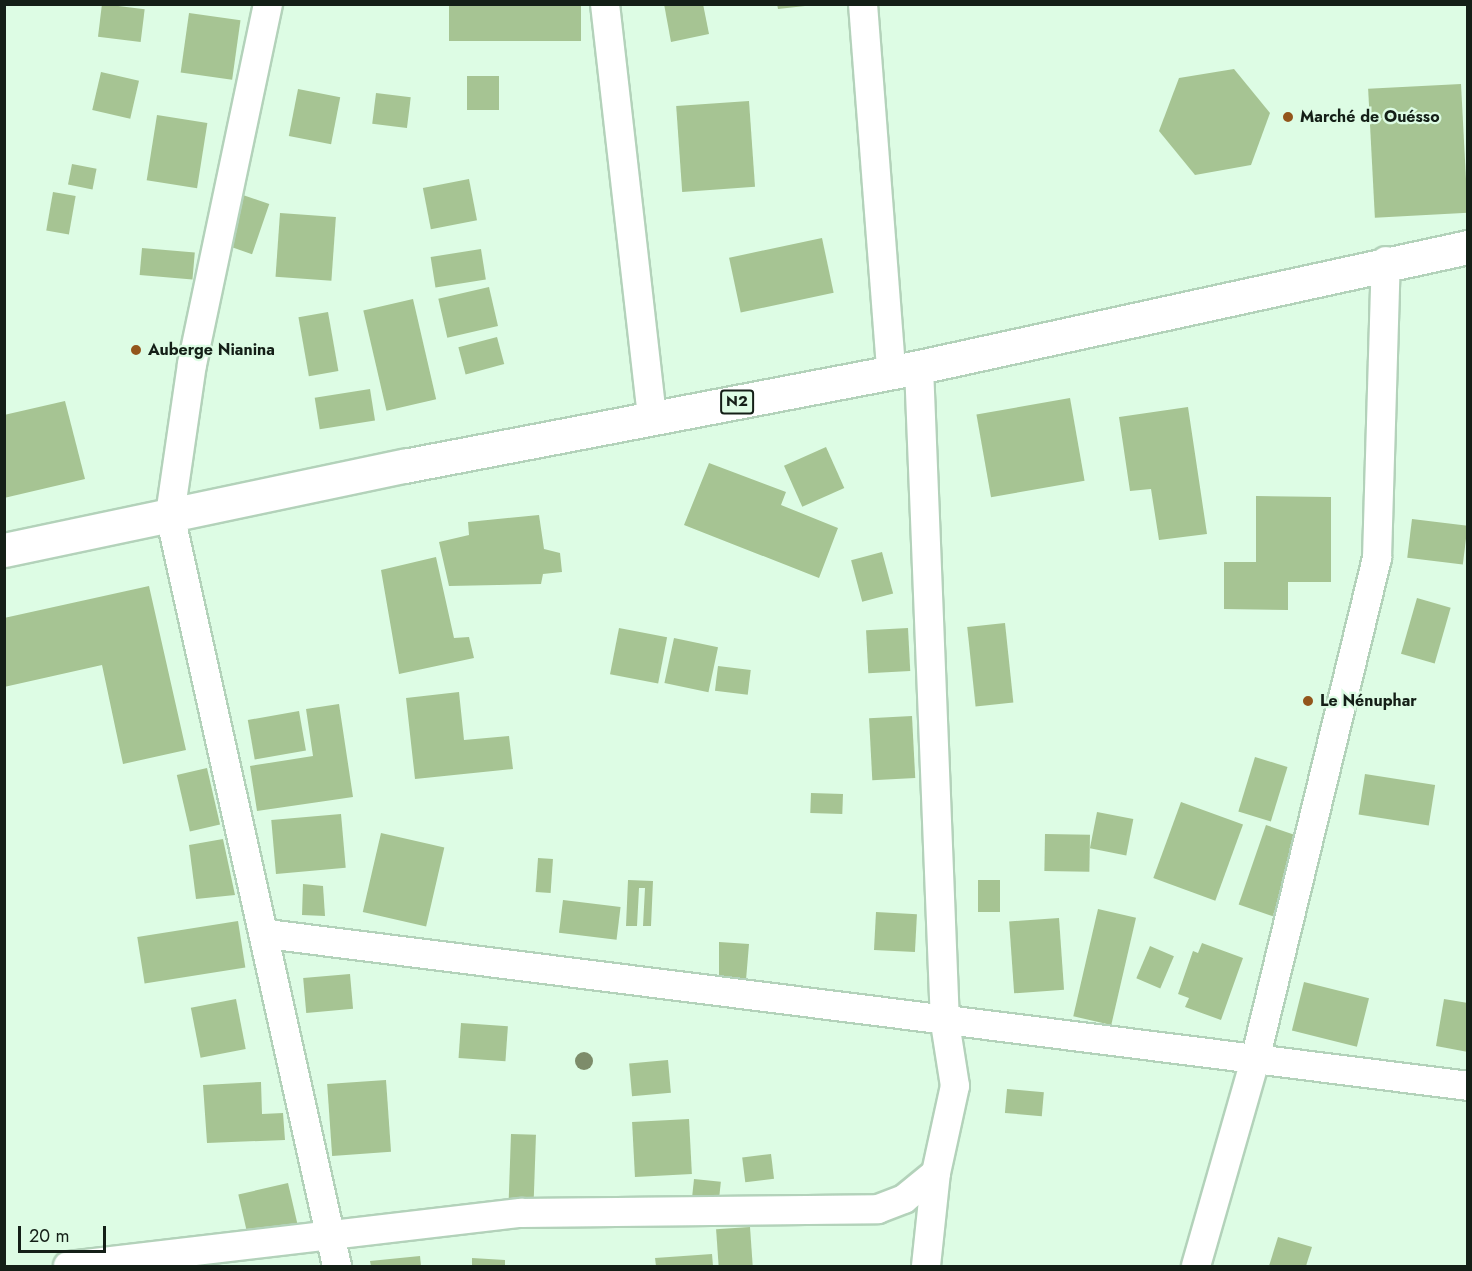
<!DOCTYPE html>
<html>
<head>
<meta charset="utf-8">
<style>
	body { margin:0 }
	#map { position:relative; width:1472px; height:1271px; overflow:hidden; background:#ddfce4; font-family:Jost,sans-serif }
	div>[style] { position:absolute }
	.building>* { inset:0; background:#a6c493; transform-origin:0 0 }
	.roads { filter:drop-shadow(2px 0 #b3d2ba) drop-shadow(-2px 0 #b3d2ba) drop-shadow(0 2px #b3d2ba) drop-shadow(0 -2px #b3d2ba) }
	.minor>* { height:28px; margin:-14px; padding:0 14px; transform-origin:14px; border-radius:14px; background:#fff }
	.highway>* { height:33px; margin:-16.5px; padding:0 16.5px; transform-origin:16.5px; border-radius:16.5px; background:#fff }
	.trees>* { width:18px; height:18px; margin:-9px; border-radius:50%; background:#7d8c6a }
	.dots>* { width:16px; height:16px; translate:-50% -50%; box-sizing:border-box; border:3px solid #ddfce4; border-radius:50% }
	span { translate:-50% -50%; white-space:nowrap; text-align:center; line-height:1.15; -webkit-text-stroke:4.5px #ddfce4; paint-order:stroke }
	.shield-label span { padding:2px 4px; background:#ddfce4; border:2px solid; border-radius:4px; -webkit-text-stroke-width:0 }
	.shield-label { font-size:15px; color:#141f17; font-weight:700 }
	.poi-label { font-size:16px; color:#141f17; font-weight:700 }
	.left { translate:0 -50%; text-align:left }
	.frame { position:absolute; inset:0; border:6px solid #141f17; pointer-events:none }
	.scale { position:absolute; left:18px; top:1226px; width:88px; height:27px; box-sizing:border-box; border:3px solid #141f17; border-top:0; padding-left:8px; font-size:18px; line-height:21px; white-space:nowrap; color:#141f17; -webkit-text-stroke:4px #ddfce4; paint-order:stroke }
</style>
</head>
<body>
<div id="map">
	<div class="building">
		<i style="left:102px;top:4px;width:43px;height:33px;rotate:7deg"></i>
		<i style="left:449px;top:4px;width:132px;height:37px"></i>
		<i style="clip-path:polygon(664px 4px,703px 4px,709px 34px,671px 42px)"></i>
		<i style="clip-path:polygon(777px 4px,804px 4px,805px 6px,778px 9px)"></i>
		<i style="left:189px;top:13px;width:52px;height:60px;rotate:8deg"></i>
		<i style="clip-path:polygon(1234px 69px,1270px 113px,1251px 165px,1195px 175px,1159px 131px,1179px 78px)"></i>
		<i style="left:101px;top:72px;width:39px;height:39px;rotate:13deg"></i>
		<i style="left:467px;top:76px;width:32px;height:34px"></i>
		<i style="left:1461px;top:84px;width:129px;height:93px;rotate:87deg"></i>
		<i style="left:298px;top:89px;width:43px;height:48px;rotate:11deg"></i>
		<i style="left:376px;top:93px;width:35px;height:31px;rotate:7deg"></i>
		<i style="left:749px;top:101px;width:86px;height:73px;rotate:86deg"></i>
		<i style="left:157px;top:115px;width:51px;height:66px;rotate:9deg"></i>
		<i style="left:72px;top:164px;width:25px;height:21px;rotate:11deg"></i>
		<i style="left:469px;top:179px;width:42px;height:47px;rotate:79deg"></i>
		<i style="left:53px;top:192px;width:23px;height:39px;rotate:10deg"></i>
		<i style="left:240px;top:194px;width:31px;height:53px;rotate:19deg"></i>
		<i style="left:280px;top:213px;width:56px;height:64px;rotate:4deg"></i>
		<i style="left:822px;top:238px;width:56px;height:95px;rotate:78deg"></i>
		<i style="left:142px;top:248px;width:53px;height:27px;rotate:5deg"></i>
		<i style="left:481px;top:249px;width:31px;height:51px;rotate:81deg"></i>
		<i style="left:489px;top:287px;width:40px;height:52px;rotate:77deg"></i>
		<i style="left:413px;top:299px;width:103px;height:51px;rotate:77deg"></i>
		<i style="left:328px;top:312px;width:60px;height:30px;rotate:80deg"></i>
		<i style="left:497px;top:337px;width:28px;height:40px;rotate:75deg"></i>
		<i style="left:370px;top:389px;width:32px;height:56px;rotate:81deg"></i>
		<i style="left:1070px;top:398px;width:84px;height:95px;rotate:80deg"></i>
		<i style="clip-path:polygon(65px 401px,85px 479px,4px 498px,4px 415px)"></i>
		<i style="clip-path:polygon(1188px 407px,1207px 534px,1159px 540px,1151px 489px,1130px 491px,1119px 417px)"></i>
		<i style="left:826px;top:447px;width:45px;height:46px;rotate:66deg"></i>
		<i style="clip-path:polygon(709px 463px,786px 492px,781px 505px,838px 528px,819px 578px,684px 525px)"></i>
		<i style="clip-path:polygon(1256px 496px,1331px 497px,1331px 582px,1288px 582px,1288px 610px,1224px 609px,1224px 562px,1256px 562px)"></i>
		<i style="clip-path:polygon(539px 515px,544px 549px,560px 553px,562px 572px,543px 574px,541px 584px,449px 586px,439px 542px,469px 535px,468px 522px)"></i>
		<i style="left:1412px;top:519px;width:56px;height:39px;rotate:7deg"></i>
		<i style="left:882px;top:552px;width:43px;height:32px;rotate:75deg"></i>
		<i style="clip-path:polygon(436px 557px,454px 638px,469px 637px,474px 658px,399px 674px,381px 570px)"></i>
		<i style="clip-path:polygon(149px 586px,186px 750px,123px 764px,102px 665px,4px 687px,4px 618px)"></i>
		<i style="left:1417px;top:598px;width:35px;height:58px;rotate:16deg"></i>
		<i style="left:1005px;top:623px;width:80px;height:38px;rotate:84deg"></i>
		<i style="left:619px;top:628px;width:49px;height:47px;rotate:11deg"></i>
		<i style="left:908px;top:628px;width:43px;height:42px;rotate:87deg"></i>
		<i style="left:674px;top:638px;width:45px;height:46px;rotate:12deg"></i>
		<i style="left:718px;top:666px;width:33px;height:25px;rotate:7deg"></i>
		<i style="clip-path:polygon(459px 692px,464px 740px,509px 736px,513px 769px,415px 779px,406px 698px)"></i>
		<i style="clip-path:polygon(339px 704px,353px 797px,257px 811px,250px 766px,313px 756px,306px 709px)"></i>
		<i style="left:299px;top:711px;width:40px;height:52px;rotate:80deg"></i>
		<i style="left:912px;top:716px;width:62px;height:43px;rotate:87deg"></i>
		<i style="left:1255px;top:757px;width:34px;height:57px;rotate:17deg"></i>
		<i style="left:207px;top:768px;width:58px;height:31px;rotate:77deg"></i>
		<i style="left:1365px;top:774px;width:71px;height:41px;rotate:9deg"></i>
		<i style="left:811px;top:793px;width:32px;height:20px;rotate:2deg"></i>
		<i style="left:1181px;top:802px;width:66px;height:81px;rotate:20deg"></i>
		<i style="left:1097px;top:812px;width:37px;height:37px;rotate:11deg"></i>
		<i style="left:341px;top:814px;width:54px;height:70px;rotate:85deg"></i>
		<i style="left:1266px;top:825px;width:36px;height:84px;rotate:19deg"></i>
		<i style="left:381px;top:833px;width:65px;height:81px;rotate:13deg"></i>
		<i style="left:1045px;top:834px;width:45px;height:37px;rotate:1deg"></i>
		<i style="clip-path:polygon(223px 839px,235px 895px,196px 899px,189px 845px)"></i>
		<i style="left:538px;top:858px;width:15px;height:34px;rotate:4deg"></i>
		<i style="clip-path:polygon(628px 880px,653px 881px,651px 926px,643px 926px,645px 888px,639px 888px,637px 926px,626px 926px)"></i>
		<i style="left:978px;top:880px;width:22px;height:32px"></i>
		<i style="clip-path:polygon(303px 884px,323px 886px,325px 916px,302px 915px)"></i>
		<i style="left:563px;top:900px;width:58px;height:33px;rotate:7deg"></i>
		<i style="left:1098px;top:909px;width:39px;height:110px;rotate:13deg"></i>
		<i style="left:876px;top:912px;width:41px;height:38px;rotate:3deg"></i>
		<i style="left:1059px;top:918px;width:72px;height:50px;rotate:86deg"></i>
		<i style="left:238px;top:921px;width:47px;height:102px;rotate:81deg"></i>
		<i style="clip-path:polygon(719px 942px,749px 944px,746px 980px,719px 980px)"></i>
		<i style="clip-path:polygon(1202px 943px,1243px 958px,1221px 1020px,1185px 1007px,1189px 998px,1178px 994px,1193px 951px,1198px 953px)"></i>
		<i style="left:1150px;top:946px;width:26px;height:35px;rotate:23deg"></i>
		<i style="left:350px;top:974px;width:35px;height:47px;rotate:85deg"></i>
		<i style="left:1304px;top:982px;width:67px;height:50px;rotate:14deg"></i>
		<i style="left:236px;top:999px;width:51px;height:46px;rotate:79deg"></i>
		<i style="clip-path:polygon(1444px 999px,1468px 1003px,1468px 1052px,1436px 1046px)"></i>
		<i style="left:461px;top:1023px;width:47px;height:35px;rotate:4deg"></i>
		<i style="left:668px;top:1060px;width:33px;height:39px;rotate:85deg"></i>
		<i style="left:386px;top:1080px;width:72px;height:59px;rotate:86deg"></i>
		<i style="clip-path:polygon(261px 1082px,262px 1114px,283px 1113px,285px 1140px,207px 1143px,203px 1085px)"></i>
		<i style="left:1007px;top:1089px;width:37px;height:24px;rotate:5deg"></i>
		<i style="left:689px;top:1119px;width:55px;height:57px;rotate:87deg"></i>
		<i style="left:511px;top:1134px;width:25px;height:71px;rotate:2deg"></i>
		<i style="left:771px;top:1154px;width:25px;height:29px;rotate:83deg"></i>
		<i style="left:694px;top:1179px;width:27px;height:26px;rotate:6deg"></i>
		<i style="left:288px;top:1183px;width:41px;height:51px;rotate:77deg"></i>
		<i style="left:750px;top:1227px;width:39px;height:34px;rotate:86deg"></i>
		<i style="clip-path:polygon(1278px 1237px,1312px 1247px,1306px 1266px,1269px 1266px)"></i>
		<i style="clip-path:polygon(712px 1254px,713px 1266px,656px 1266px,655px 1258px)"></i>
		<i style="clip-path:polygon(420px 1256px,421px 1266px,371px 1266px,370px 1261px)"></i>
		<i style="clip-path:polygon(472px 1258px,505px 1260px,505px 1266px,472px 1266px)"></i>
	</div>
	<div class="roads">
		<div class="minor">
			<i style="left:268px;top:4px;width:368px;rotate:101.9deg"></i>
			<i style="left:192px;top:364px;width:153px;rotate:98.3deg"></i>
			<i style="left:170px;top:515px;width:769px;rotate:77.46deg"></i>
			<i style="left:605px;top:4px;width:418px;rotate:83.5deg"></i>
			<i style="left:863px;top:4px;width:368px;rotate:85.6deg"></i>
			<i style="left:267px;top:934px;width:1211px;rotate:7.21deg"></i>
			<i style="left:68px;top:1266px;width:456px;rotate:-6.7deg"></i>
			<i style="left:521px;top:1213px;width:357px;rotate:-0.6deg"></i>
			<i style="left:878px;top:1209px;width:28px;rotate:-21deg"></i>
			<i style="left:904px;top:1199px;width:41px;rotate:-39.1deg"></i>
			<i style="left:936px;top:1173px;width:89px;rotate:-77.7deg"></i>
			<i style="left:955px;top:1086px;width:64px;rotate:-99deg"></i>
			<i style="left:945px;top:1023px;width:657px;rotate:-92.27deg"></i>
			<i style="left:926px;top:1266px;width:94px;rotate:-83.9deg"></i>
			<i style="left:1196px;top:1266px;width:214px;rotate:-74deg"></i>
			<i style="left:1255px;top:1060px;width:517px;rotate:-76.34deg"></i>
			<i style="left:1377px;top:558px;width:297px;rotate:-88.3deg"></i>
		</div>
		<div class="highway">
			<i style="left:4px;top:550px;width:409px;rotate:-11.9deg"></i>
			<i style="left:404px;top:466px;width:524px;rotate:-10.88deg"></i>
			<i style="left:919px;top:367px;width:562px;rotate:-12.33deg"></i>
		</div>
	</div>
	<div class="trees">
		<i style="left:584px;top:1061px"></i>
	</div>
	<div class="dots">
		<i style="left:1288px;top:117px;background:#93551b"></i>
		<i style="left:136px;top:350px;background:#93551b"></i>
		<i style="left:1308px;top:701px;background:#93551b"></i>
	</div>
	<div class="shield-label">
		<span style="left:737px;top:402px">N2</span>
	</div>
	<div class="poi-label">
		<span class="left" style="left:1300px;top:117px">Marché de Ouésso</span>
		<span class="left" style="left:148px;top:350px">Auberge Nianina</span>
		<span class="left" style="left:1320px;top:701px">Le Nénuphar</span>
	</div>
	<div class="frame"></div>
	<div class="scale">20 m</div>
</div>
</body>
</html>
